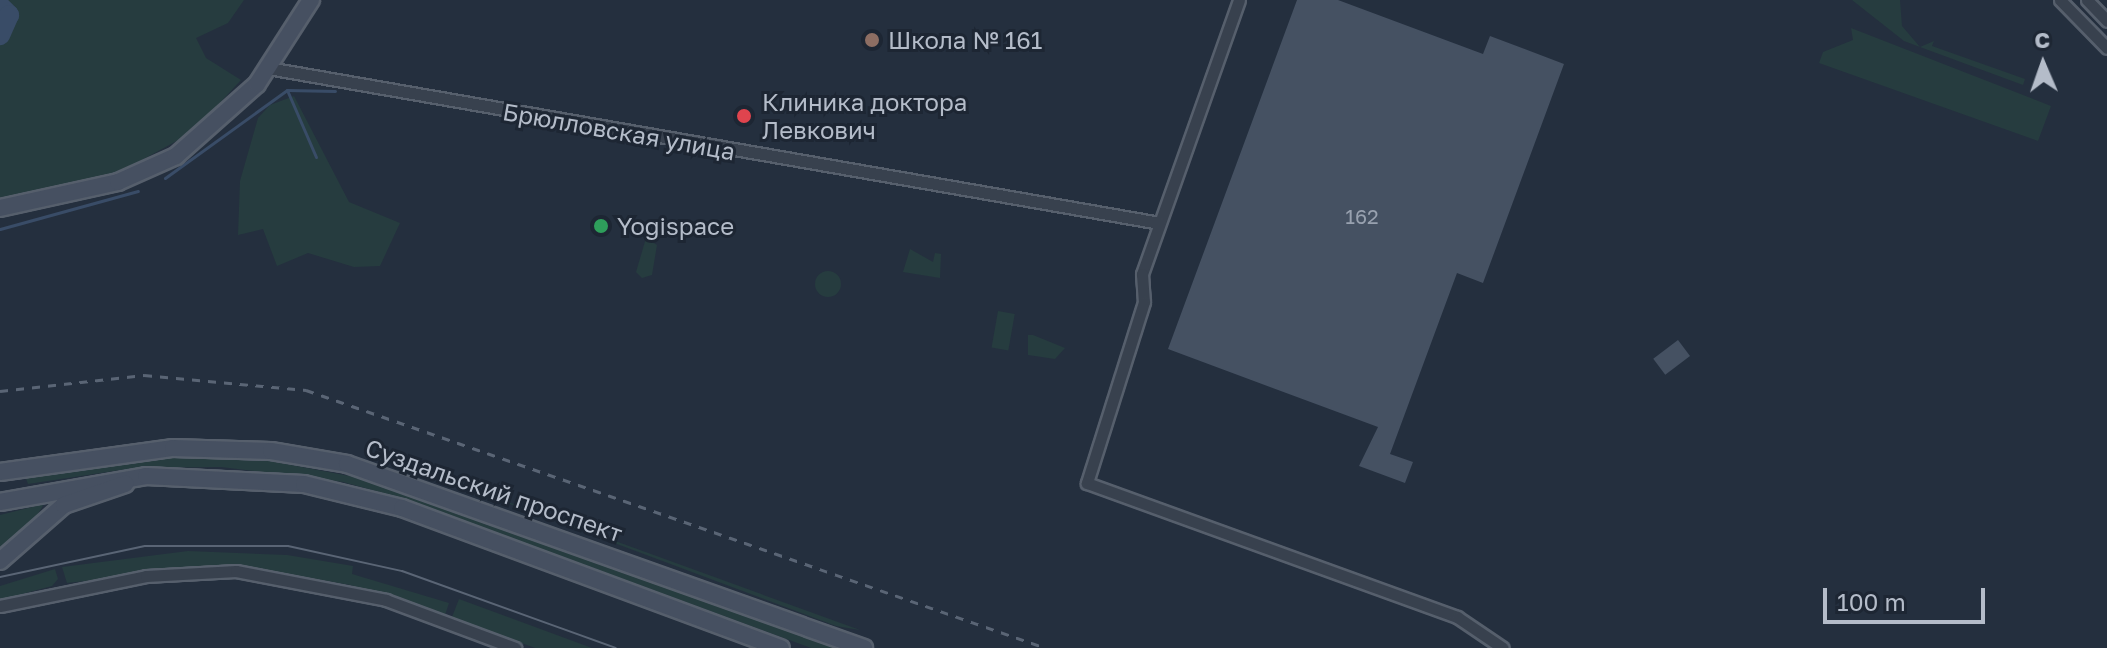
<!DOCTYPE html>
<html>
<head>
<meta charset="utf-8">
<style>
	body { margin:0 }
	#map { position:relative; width:2107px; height:648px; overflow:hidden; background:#242f3e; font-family:"Golos Text",sans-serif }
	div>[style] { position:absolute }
	.green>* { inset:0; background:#263c3f; transform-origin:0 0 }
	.round { border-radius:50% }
	.stream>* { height:3px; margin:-1.5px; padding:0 1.5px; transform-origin:1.5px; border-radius:1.5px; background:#394c67 }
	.river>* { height:20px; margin:-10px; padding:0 10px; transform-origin:10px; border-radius:10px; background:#394c67 }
	.building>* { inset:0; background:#455162; transform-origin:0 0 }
	.roads { filter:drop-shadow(2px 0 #565f6c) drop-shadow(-2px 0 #565f6c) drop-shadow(0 2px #565f6c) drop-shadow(0 -2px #565f6c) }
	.street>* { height:11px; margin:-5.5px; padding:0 5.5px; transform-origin:5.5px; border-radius:5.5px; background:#38414e }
	.secondary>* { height:16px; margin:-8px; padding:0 8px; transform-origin:8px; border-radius:8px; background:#465061 }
	.tram>* { height:2px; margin:-1px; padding:0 1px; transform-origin:1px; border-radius:1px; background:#5a6575 }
	.rail>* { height:3px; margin-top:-1.5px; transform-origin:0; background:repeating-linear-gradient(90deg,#5a6575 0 8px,transparent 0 16px) }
	.dots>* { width:22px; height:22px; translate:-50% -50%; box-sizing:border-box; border:4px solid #1d2633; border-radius:50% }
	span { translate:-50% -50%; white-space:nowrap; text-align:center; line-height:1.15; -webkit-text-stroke:6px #1d2633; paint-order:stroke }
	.number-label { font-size:20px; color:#98a1af }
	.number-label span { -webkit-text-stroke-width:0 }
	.poi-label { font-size:24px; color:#b4bcc9 }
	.left { translate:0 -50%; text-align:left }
	.street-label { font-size:24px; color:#b4bcc9 }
	.north { position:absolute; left:2003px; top:24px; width:80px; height:80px; -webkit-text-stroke:6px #1d2633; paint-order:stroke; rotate:358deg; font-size:22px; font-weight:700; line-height:32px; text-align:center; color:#b4bcc9 }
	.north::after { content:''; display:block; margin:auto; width:28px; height:36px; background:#b4bcc9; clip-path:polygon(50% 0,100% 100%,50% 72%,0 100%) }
	.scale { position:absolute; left:1823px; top:588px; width:162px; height:36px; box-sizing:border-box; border:4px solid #b4bcc9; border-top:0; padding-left:10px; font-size:24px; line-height:28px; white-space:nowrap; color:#b4bcc9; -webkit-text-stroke:6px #1d2633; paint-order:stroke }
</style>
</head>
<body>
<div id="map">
	<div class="green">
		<i style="clip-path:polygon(0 0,244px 0,228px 23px,196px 38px,206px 58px,241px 80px,193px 132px,140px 161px,107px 176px,0 199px)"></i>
		<i style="clip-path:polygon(1852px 0,1900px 0,1902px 26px,1920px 47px,1934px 41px,1932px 46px,2025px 79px,2023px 85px,1920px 47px,1904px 41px)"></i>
		<i style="clip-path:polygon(1851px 28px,2051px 106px,2038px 141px,1819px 63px,1823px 52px,1853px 40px)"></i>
		<i style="clip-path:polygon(294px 96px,349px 202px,400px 223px,380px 266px,354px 267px,308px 253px,277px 266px,263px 229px,238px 235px,240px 181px,258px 118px,270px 105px)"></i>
		<i style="clip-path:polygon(646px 238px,657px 245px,652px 275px,642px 278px,636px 272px)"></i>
		<i style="clip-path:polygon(910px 249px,933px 262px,935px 253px,941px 254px,940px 278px,903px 272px)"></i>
		<i class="round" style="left:815px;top:271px;width:26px;height:26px"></i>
		<i style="left:998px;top:311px;width:17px;height:37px;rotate:10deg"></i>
		<i style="clip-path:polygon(1028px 335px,1033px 335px,1065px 348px,1055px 359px,1028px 355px)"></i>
		<i style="clip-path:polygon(174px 457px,270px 461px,376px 481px,837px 648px,811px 648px,405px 499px,343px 482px,221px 467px,134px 468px,28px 484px,25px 476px)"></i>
		<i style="clip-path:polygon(406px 465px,860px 630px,836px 626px)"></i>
		<i style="clip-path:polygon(44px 504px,28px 530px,0 554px,0 515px)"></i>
		<i style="clip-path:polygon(188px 551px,287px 555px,353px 566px,352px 574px,449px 603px,445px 615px,350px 585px,235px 565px,67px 583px,62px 567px)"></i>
		<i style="clip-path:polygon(55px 569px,58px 579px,52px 586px,0 600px,0 586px)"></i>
		<i style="clip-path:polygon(459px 599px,592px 648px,535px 648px,452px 617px)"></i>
	</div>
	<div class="stream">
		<i style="left:316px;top:157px;width:73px;rotate:-113.4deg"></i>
		<i style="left:287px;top:90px;width:48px;rotate:1.2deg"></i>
		<i style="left:165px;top:178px;width:150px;rotate:-35.8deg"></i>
		<i style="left:0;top:229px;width:143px;rotate:-15.4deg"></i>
	</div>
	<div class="river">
		<i style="left:0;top:6px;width:13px;rotate:45deg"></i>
		<i style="left:9px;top:15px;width:22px;rotate:114deg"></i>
	</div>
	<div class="building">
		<i style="clip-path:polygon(1297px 0,1338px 0,1483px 54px,1490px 36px,1564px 64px,1483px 283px,1457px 273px,1390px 454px,1413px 462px,1405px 483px,1359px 466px,1378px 427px,1168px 349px)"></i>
		<i style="left:1678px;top:340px;width:20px;height:31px;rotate:53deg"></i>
	</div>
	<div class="roads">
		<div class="street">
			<i style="left:1239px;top:0;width:291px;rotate:109.5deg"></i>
			<i style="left:1142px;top:274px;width:28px;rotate:86deg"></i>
			<i style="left:1144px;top:302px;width:190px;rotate:107.5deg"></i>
			<i style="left:1087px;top:483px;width:394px;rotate:19.9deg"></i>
			<i style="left:1457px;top:617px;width:55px;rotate:34deg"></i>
			<i style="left:2060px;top:0;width:67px;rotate:45.6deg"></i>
			<i style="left:2087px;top:0;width:29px;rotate:46deg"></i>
			<i style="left:268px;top:68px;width:905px;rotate:9.86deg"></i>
			<i style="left:0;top:606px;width:149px;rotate:-11.6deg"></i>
			<i style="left:146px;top:576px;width:90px;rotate:-3.2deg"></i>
			<i style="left:236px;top:571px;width:153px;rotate:10.9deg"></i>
			<i style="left:386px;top:600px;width:138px;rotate:20.4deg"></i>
		</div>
		<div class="secondary">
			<i style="left:0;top:208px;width:121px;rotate:-12.4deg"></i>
			<i style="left:118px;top:182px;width:64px;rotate:-24.1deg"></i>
			<i style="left:176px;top:156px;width:108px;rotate:-41.6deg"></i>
			<i style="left:257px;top:84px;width:100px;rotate:-57.3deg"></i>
			<i style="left:0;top:472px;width:175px;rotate:-7.9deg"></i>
			<i style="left:173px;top:448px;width:98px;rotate:1.8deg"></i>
			<i style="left:271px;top:451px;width:77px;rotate:9.7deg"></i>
			<i style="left:347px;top:464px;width:549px;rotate:19.59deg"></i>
			<i style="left:0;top:502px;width:148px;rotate:-10.1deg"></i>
			<i style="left:146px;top:476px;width:158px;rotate:2.9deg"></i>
			<i style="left:304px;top:484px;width:101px;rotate:13.8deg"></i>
			<i style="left:402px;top:508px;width:404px;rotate:20.3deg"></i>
			<i style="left:0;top:561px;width:85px;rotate:-41.2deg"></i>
			<i style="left:64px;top:505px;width:65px;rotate:-19deg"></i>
		</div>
	</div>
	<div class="tram">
		<i style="left:0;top:577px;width:148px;rotate:-12.1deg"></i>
		<i style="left:145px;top:546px;width:143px"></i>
		<i style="left:288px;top:546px;width:117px;rotate:12.4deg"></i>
		<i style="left:402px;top:571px;width:227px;rotate:19.8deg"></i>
	</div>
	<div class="rail">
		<i style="left:0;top:391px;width:145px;rotate:-6.3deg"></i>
		<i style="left:144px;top:375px;width:163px;rotate:5.3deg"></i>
		<i style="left:306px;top:390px;width:784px;rotate:19.22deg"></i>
	</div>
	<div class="dots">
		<i style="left:872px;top:40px;background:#8d6e63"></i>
		<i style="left:744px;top:116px;background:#e0444e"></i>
		<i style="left:601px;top:226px;background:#2e9e5b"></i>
	</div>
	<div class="number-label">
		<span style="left:1362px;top:216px">162</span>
	</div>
	<div class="poi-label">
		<span class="left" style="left:888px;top:40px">Школа № 161</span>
		<span class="left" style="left:762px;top:116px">Клиника доктора<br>Левкович</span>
		<span class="left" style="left:617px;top:226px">Yogispace</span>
	</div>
	<div class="street-label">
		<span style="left:619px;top:131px;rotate:10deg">Брюлловская улица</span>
		<span style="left:494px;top:490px;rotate:19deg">Суздальский проспект</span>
	</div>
	<div class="north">С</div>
	<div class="scale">100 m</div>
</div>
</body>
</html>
